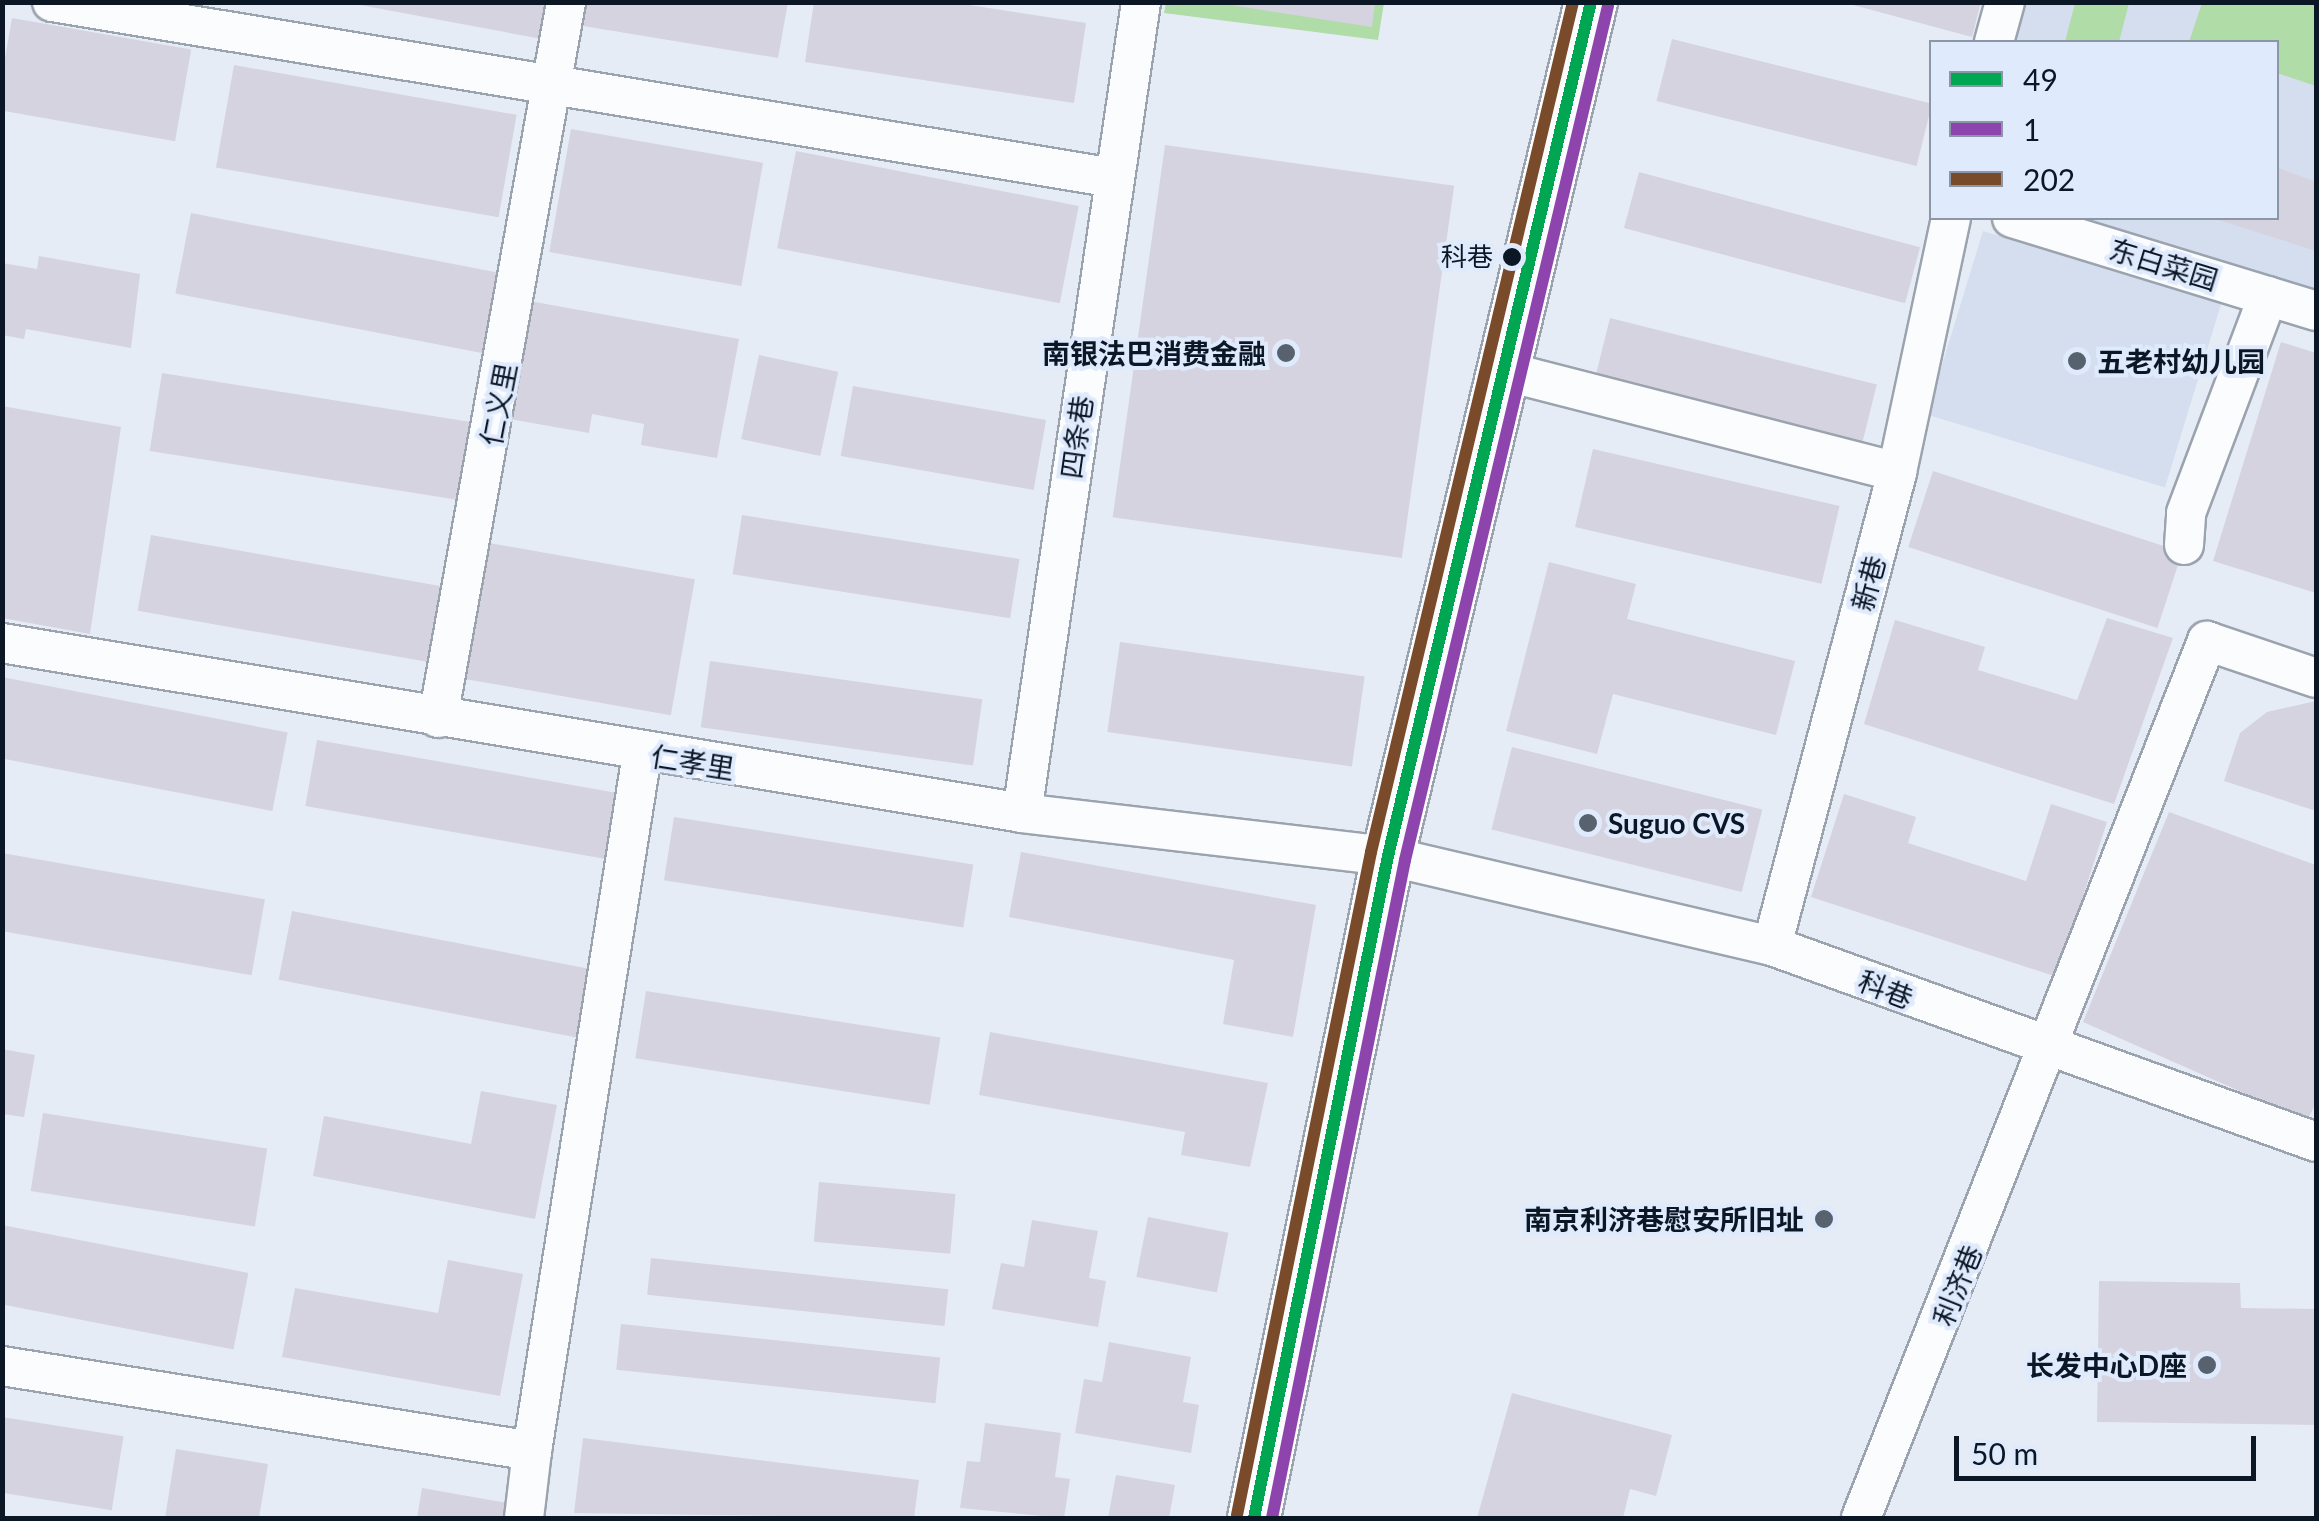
<!DOCTYPE html>
<html>
<head>
<meta charset="utf-8">
<style>
	body { margin:0 }
	#map { position:relative; width:2319px; height:1521px; overflow:hidden; background:#e6ecf6; font-family:Lato,"Noto Sans SC",sans-serif }
	div>[style] { position:absolute }
	.built>* { inset:0; background:#d4deee; transform-origin:0 0 }
	.green>* { inset:0; background:#b0dca7 }
	.building>* { inset:0; background:#d6d3e0; transform-origin:0 0 }
	.roads { filter:drop-shadow(2px 0 #9ba3ae) drop-shadow(-2px 0 #9ba3ae) drop-shadow(0 2px #9ba3ae) drop-shadow(0 -2px #9ba3ae) }
	.street>* { height:38px; margin:-19px; padding:0 19px; transform-origin:19px; border-radius:19px; background:#fbfcfe }
	.secondary>* { height:52px; margin:-26px; padding:0 26px; transform-origin:26px; border-radius:26px; background:#fbfcfe }
	.bus-1>* { height:12px; margin:-6px; padding:0 6px; transform-origin:6px; border-radius:6px; background:#00a651 }
	.bus-2>* { height:12px; margin:-6px; padding:0 6px; transform-origin:6px; border-radius:6px; background:#8e44ad }
	.bus-3>* { height:12px; margin:-6px; padding:0 6px; transform-origin:6px; border-radius:6px; background:#7a4b2a }
	.dots>* { width:28px; height:28px; translate:-50% -50%; box-sizing:border-box; border:5px solid #dfebfd; border-radius:50% }
	span { translate:-50% -50%; white-space:nowrap; text-align:center; line-height:1.15; -webkit-text-stroke:8px #dfebfd; paint-order:stroke }
	.bus-label { font-size:26px; color:#0c1726 }
	.right { translate:-100% -50%; text-align:right }
	.street-label { font-size:28px; color:#0c1726 }
	.poi-label { font-size:28px; color:#0c1726; font-weight:700 }
	.left { translate:0 -50%; text-align:left }
	.frame { position:absolute; inset:0; border:5px solid #0c1726; pointer-events:none }
	.legend { position:absolute; left:1929px; top:40px; width:350px; height:180px; box-sizing:border-box; background:#dfebfd; border:2px solid #8b96a7; margin:0; padding:12px 18px; list-style:none; font-size:30px; color:#0c1726 }
	.legend li { display:flex; align-items:center; gap:20px; height:50px }
	.legend b { width:50px; border:2px solid #8b96a7 }
	.scale { position:absolute; left:1954px; top:1436px; width:302px; height:45px; box-sizing:border-box; border:5px solid #0c1726; border-top:0; padding-left:12px; font-size:30px; line-height:35px; white-space:nowrap; color:#0c1726; -webkit-text-stroke:8px #dfebfd; paint-order:stroke }
</style>
</head>
<body>
<div id="map">
	<div class="built">
		<i style="clip-path:polygon(2004px 3px,2316px 3px,2316px 311px,2012px 218px,2276px 218px,2276px 42px,1994px 42px)"></i>
		<i style="left:1983px;top:231px;width:249px;height:192px;rotate:17deg"></i>
	</div>
	<div class="green">
		<i style="clip-path:polygon(1166px 3px,1384px 3px,1378px 40px,1164px 13px)"></i>
		<i style="clip-path:polygon(2075px 3px,2129px 3px,2119px 42px,2065px 42px)"></i>
		<i style="clip-path:polygon(2202px 3px,2316px 3px,2316px 86px,2277px 73px,2276px 42px,2189px 42px)"></i>
	</div>
	<div class="building">
		<i style="clip-path:polygon(344px 2px,552px 2px,547px 40px)"></i>
		<i style="clip-path:polygon(581px 2px,788px 2px,778px 58px,577px 25px)"></i>
		<i style="clip-path:polygon(814px 2px,950px 2px,1086px 23px,1074px 103px,805px 62px)"></i>
		<i style="clip-path:polygon(1211px 2px,1375px 2px,1372px 27px)"></i>
		<i style="clip-path:polygon(1842px 2px,1981px 2px,1972px 37px)"></i>
		<i style="left:12px;top:18px;width:182px;height:93px;rotate:10deg"></i>
		<i style="left:1672px;top:39px;width:268px;height:64px;rotate:14deg"></i>
		<i style="left:234px;top:65px;width:287px;height:104px;rotate:10deg"></i>
		<i style="left:571px;top:129px;width:195px;height:125px;rotate:10deg"></i>
		<i style="left:1165px;top:145px;width:292px;height:376px;rotate:8deg"></i>
		<i style="left:796px;top:151px;width:288px;height:99px;rotate:11deg"></i>
		<i style="clip-path:polygon(2276px 167px,2316px 182px,2316px 251px,2212px 218px,2276px 218px)"></i>
		<i style="left:1639px;top:172px;width:291px;height:58px;rotate:15deg"></i>
		<i style="left:191px;top:213px;width:316px;height:82px;rotate:11deg"></i>
		<i style="clip-path:polygon(39px 256px,140px 274px,131px 348px,26px 329px,24px 339px,2px 335px,2px 263px,37px 269px)"></i>
		<i style="clip-path:polygon(524px 300px,739px 339px,717px 458px,641px 445px,644px 424px,592px 414px,589px 433px,503px 418px)"></i>
		<i style="left:1610px;top:318px;width:275px;height:61px;rotate:14deg"></i>
		<i style="clip-path:polygon(2281px 342px,2316px 353px,2316px 593px,2213px 561px)"></i>
		<i style="left:759px;top:355px;width:81px;height:86px;rotate:12deg"></i>
		<i style="left:162px;top:373px;width:316px;height:79px;rotate:9deg"></i>
		<i style="left:853px;top:386px;width:196px;height:71px;rotate:10deg"></i>
		<i style="clip-path:polygon(2px 406px,121px 427px,90px 634px,2px 618px)"></i>
		<i style="left:1593px;top:449px;width:253px;height:80px;rotate:13deg"></i>
		<i style="left:1933px;top:471px;width:262px;height:80px;rotate:18deg"></i>
		<i style="left:742px;top:515px;width:281px;height:60px;rotate:9deg"></i>
		<i style="left:151px;top:535px;width:295px;height:77px;rotate:10deg"></i>
		<i style="left:489px;top:543px;width:209px;height:138px;rotate:10deg"></i>
		<i style="clip-path:polygon(1549px 562px,1636px 584px,1627px 619px,1795px 661px,1776px 735px,1613px 694px,1597px 754px,1506px 731px)"></i>
		<i style="clip-path:polygon(2107px 618px,2173px 638px,2114px 804px,1864px 724px,1895px 620px,1985px 647px,1978px 670px,2077px 700px)"></i>
		<i style="left:1120px;top:642px;width:247px;height:91px;rotate:8deg"></i>
		<i style="left:710px;top:661px;width:275px;height:67px;rotate:8deg"></i>
		<i style="left:2px;top:677px;width:291px;height:80px;rotate:11deg"></i>
		<i style="clip-path:polygon(2316px 701px,2316px 811px,2224px 781px,2240px 733px,2267px 712px)"></i>
		<i style="left:317px;top:740px;width:318px;height:67px;rotate:10deg"></i>
		<i style="left:1512px;top:747px;width:258px;height:85px;rotate:14deg"></i>
		<i style="clip-path:polygon(1844px 794px,1916px 817px,1908px 843px,2026px 881px,2051px 804px,2107px 822px,2057px 977px,1811px 897px)"></i>
		<i style="clip-path:polygon(2169px 812px,2316px 865px,2316px 1103px,2307px 1121px,2083px 1022px)"></i>
		<i style="left:674px;top:817px;width:303px;height:64px;rotate:9deg"></i>
		<i style="clip-path:polygon(1021px 852px,1316px 905px,1293px 1037px,1223px 1024px,1234px 960px,1009px 917px)"></i>
		<i style="left:2px;top:853px;width:267px;height:77px;rotate:10deg"></i>
		<i style="left:292px;top:911px;width:310px;height:70px;rotate:11deg"></i>
		<i style="left:646px;top:991px;width:298px;height:68px;rotate:9deg"></i>
		<i style="clip-path:polygon(990px 1032px,1268px 1083px,1250px 1167px,1181px 1155px,1185px 1132px,979px 1095px)"></i>
		<i style="clip-path:polygon(2px 1049px,35px 1055px,24px 1117px,2px 1114px)"></i>
		<i style="clip-path:polygon(481px 1091px,557px 1105px,535px 1219px,313px 1176px,324px 1116px,471px 1144px)"></i>
		<i style="left:43px;top:1113px;width:227px;height:79px;rotate:9deg"></i>
		<i style="left:819px;top:1182px;width:137px;height:60px;rotate:5deg"></i>
		<i style="left:1148px;top:1217px;width:82px;height:61px;rotate:11deg"></i>
		<i style="clip-path:polygon(1032px 1220px,1098px 1231px,1089px 1278px,1106px 1281px,1098px 1327px,992px 1309px,1001px 1263px,1024px 1267px)"></i>
		<i style="left:2px;top:1225px;width:251px;height:78px;rotate:11deg"></i>
		<i style="left:651px;top:1258px;width:299px;height:37px;rotate:6deg"></i>
		<i style="clip-path:polygon(448px 1260px,523px 1274px,500px 1396px,282px 1357px,295px 1288px,438px 1313px)"></i>
		<i style="clip-path:polygon(2099px 1281px,2240px 1283px,2241px 1308px,2316px 1309px,2316px 1425px,2097px 1422px)"></i>
		<i style="left:621px;top:1324px;width:321px;height:46px;rotate:6deg"></i>
		<i style="clip-path:polygon(1109px 1342px,1191px 1357px,1183px 1402px,1199px 1405px,1191px 1453px,1075px 1433px,1084px 1379px,1102px 1382px)"></i>
		<i style="clip-path:polygon(1512px 1393px,1672px 1435px,1656px 1496px,1630px 1489px,1623px 1518px,1477px 1518px)"></i>
		<i style="left:2px;top:1417px;width:123px;height:75px;rotate:9deg"></i>
		<i style="clip-path:polygon(985px 1423px,1061px 1433px,1055px 1477px,1070px 1479px,1064px 1518px,960px 1508px,967px 1461px,980px 1462px)"></i>
		<i style="clip-path:polygon(583px 1438px,919px 1480px,914px 1518px,574px 1513px)"></i>
		<i style="clip-path:polygon(176px 1449px,268px 1464px,259px 1518px,165px 1518px)"></i>
		<i style="clip-path:polygon(1116px 1475px,1175px 1485px,1169px 1518px,1108px 1518px)"></i>
		<i style="clip-path:polygon(422px 1488px,507px 1503px,504px 1518px,417px 1518px)"></i>
	</div>
	<div class="roads">
		<div class="street">
			<i style="left:52px;top:2px;width:1076px;rotate:9.41deg"></i>
			<i style="left:1994px;top:42px;width:41px;rotate:-74.6deg"></i>
			<i style="left:2012px;top:218px;width:318px;rotate:17deg"></i>
			<i style="left:1500px;top:370px;width:410px;rotate:14.4deg"></i>
			<i style="left:2184px;top:545px;width:32px;rotate:-86deg"></i>
			<i style="left:2186px;top:513px;width:232px;rotate:-69.3deg"></i>
			<i style="left:2px;top:643px;width:1034px;rotate:9.46deg"></i>
			<i style="left:1022px;top:813px;width:369px;rotate:6.7deg"></i>
			<i style="left:1388px;top:856px;width:394px;rotate:13.2deg"></i>
			<i style="left:1772px;top:946px;width:578px;rotate:19.81deg"></i>
			<i style="left:438px;top:718px;width:727px;rotate:-79.86deg"></i>
			<i style="left:1022px;top:813px;width:820px;rotate:-81.65deg"></i>
			<i style="left:1772px;top:946px;width:490px;rotate:-75.2deg"></i>
			<i style="left:1897px;top:472px;width:260px;rotate:-78deg"></i>
			<i style="left:2px;top:1366px;width:537px;rotate:9.11deg"></i>
			<i style="left:532px;top:1451px;width:706px;rotate:-81.03deg"></i>
			<i style="left:524px;top:1518px;width:67px;rotate:-83.2deg"></i>
			<i style="left:1861px;top:1518px;width:943px;rotate:-68.47deg"></i>
			<i style="left:2207px;top:641px;width:115px;rotate:18.7deg"></i>
		</div>
		<div class="secondary">
			<i style="left:1254px;top:1518px;width:675px;rotate:-78.56deg"></i>
			<i style="left:1388px;top:856px;width:878px;rotate:-76.63deg"></i>
		</div>
	</div>
	<div class="bus-1">
		<i style="left:1254px;top:1518px;width:675px;rotate:-78.56deg"></i>
		<i style="left:1388px;top:856px;width:878px;rotate:-76.63deg"></i>
	</div>
	<div class="bus-2">
		<i style="left:1272px;top:1518px;width:671px;rotate:-78.57deg"></i>
		<i style="left:1405px;top:860px;width:878px;rotate:-76.63deg"></i>
	</div>
	<div class="bus-3">
		<i style="left:1237px;top:1515px;width:676px;rotate:-78.57deg"></i>
		<i style="left:1371px;top:852px;width:874px;rotate:-76.63deg"></i>
	</div>
	<div class="dots">
		<i style="left:1512px;top:257px;background:#0c1726"></i>
		<i style="left:1286px;top:353px;background:#58626f"></i>
		<i style="left:2077px;top:361px;background:#58626f"></i>
		<i style="left:1588px;top:823px;background:#58626f"></i>
		<i style="left:1824px;top:1219px;background:#58626f"></i>
		<i style="left:2207px;top:1365px;background:#58626f"></i>
	</div>
	<div class="bus-label">
		<span class="right" style="left:1493px;top:257px">科巷</span>
	</div>
	<div class="street-label">
		<span style="left:2164px;top:264px;rotate:17deg">东白菜园</span>
		<span style="left:498px;top:404px;rotate:-79deg">仁义里</span>
		<span style="left:1076px;top:437px;rotate:-82deg">四条巷</span>
		<span style="left:1868px;top:583px;rotate:-75deg">新巷</span>
		<span style="left:693px;top:762px;rotate:9deg">仁孝里</span>
		<span style="left:1886px;top:989px;rotate:21deg">科巷</span>
		<span style="left:1957px;top:1285px;rotate:-68deg">利济巷</span>
	</div>
	<div class="poi-label">
		<span class="right" style="left:1266px;top:353px">南银法巴消费金融</span>
		<span class="left" style="left:2097px;top:361px">五老村幼儿园</span>
		<span class="left" style="left:1608px;top:823px">Suguo CVS</span>
		<span class="right" style="left:1804px;top:1219px">南京利济巷慰安所旧址</span>
		<span class="right" style="left:2187px;top:1365px">长发中心D座</span>
	</div>
	<div class="frame"></div>
	<ul class="legend">
	<li><b style="height:12px;background:#00a651"></b>49</li>
	<li><b style="height:12px;background:#8e44ad"></b>1</li>
	<li><b style="height:12px;background:#7a4b2a"></b>202</li>
	</ul>
	<div class="scale">50 m</div>
</div>
</body>
</html>
